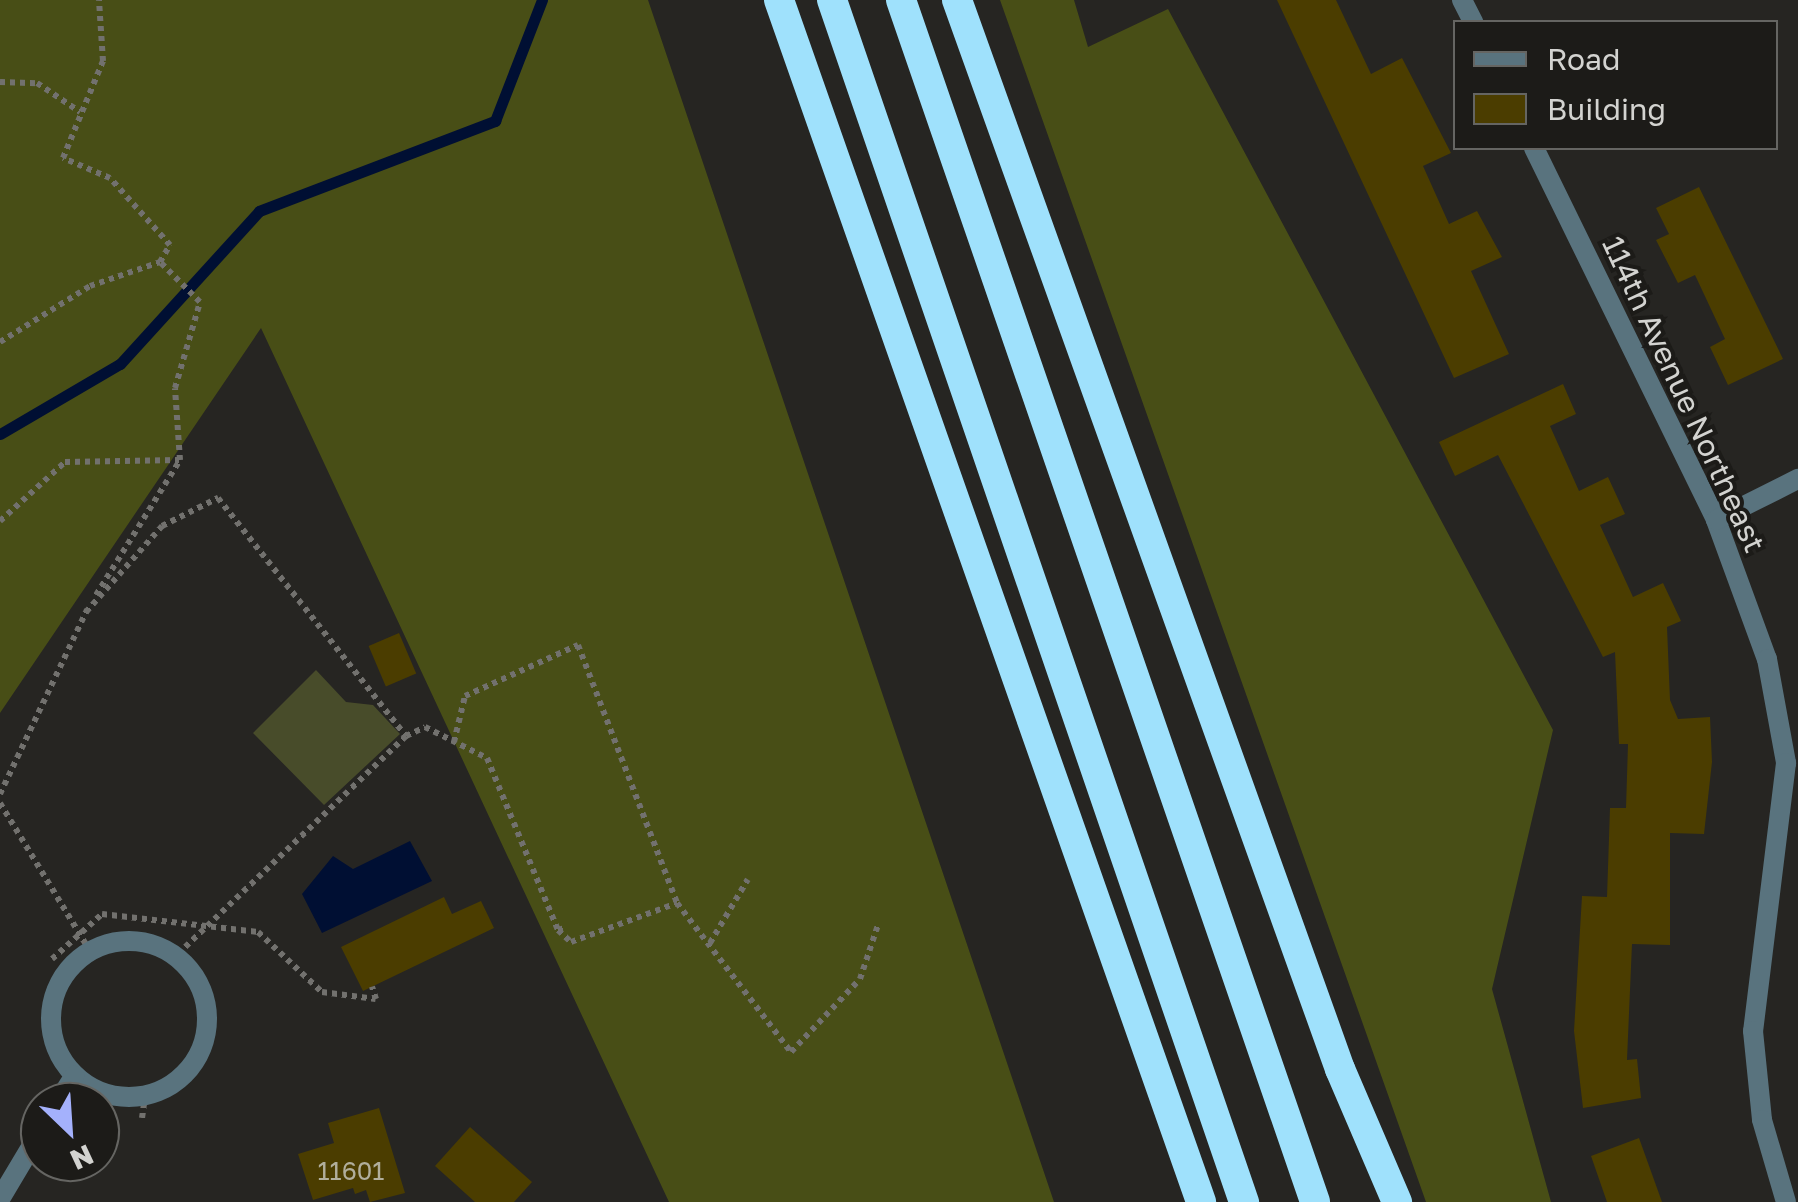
<!DOCTYPE html>
<html>
<head>
<meta charset="utf-8">
<style>
	body { margin:0 }
	#map { position:relative; width:1798px; height:1202px; overflow:hidden; background:#262522; font-family:"Golos Text",sans-serif }
	div>[style] { position:absolute }
	.green>* { inset:0; background:#484c2a }
	.forest>* { inset:0; background:#484e16 }
	.water>* { inset:0; background:#000f33 }
	.stream>* { height:11px; margin:-5.5px; padding:0 5.5px; transform-origin:5.5px; border-radius:5.5px; background:#000f33 }
	.building>* { inset:0; background:#4b3d00; transform-origin:0 0 }
	.path>* { height:6px; margin-top:-3px; transform-origin:0; background:repeating-linear-gradient(90deg,#72716e 0 5px,transparent 0 10px) }
	.minor>* { height:20px; margin:-10px; padding:0 10px; transform-origin:10px; border-radius:10px; background:#59737e }
	.minor>.ring { margin:-10px; padding:0; box-sizing:content-box; background:none; border:20px solid #59737e; border-radius:50% }
	.motorway>* { height:30px; margin:-15px; padding:0 15px; transform-origin:15px; border-radius:15px; background:#9fe1fc }
	span { translate:-50% -50%; white-space:nowrap; text-align:center; line-height:1.15; -webkit-text-stroke:8px #1c1b18; paint-order:stroke }
	.number-label { font-size:25px; color:#b1ae9c }
	.number-label span { -webkit-text-stroke-width:0 }
	.street-label { font-size:30px; color:#d3d3d0 }
	.legend { position:absolute; left:1453px; top:20px; width:325px; height:130px; box-sizing:border-box; background:#1c1b18; border:2px solid #656562; margin:0; padding:12px 18px; list-style:none; font-size:30px; color:#d3d3d0 }
	.legend li { display:flex; align-items:center; gap:20px; height:50px }
	.legend b { width:50px; border:2px solid #656562 }
	.north { position:absolute; left:20px; top:1082px; width:100px; height:100px; box-sizing:border-box; background:#1c1b18; border:2px solid #656562; border-radius:50%; rotate:155deg; font-size:28px; font-weight:700; line-height:40px; text-align:center; color:#d3d3d0 }
	.north::after { content:''; display:block; margin:auto; width:35px; height:45px; background:#a4b1fc; clip-path:polygon(50% 0,100% 100%,50% 72%,0 100%) }
</style>
</head>
<body>
<div id="map">
	<div class="green">
		<i style="clip-path:polygon(316px 670px,346px 702px,373px 705px,400px 734px,324px 805px,253px 733px)"></i>
	</div>
	<div class="forest">
		<i style="clip-path:polygon(0 0,648px 0,1054px 1202px,669px 1202px,261px 328px,0 713px)"></i>
		<i style="clip-path:polygon(1000px 0,1074px 0,1088px 47px,1168px 9px,1553px 730px,1492px 989px,1551px 1202px,1426px 1202px)"></i>
	</div>
	<div class="water">
		<i style="clip-path:polygon(410px 841px,432px 881px,322px 933px,302px 894px,333px 856px,353px 869px)"></i>
	</div>
	<div class="stream">
		<i style="left:0;top:434px;width:139px;rotate:-30.3deg"></i>
		<i style="left:120px;top:364px;width:207px;rotate:-47.7deg"></i>
		<i style="left:259px;top:211px;width:253px;rotate:-20.9deg"></i>
		<i style="left:495px;top:121px;width:130px;rotate:-68.8deg"></i>
	</div>
	<div class="building">
		<i style="clip-path:polygon(1277px 0,1336px 0,1371px 74px,1402px 58px,1451px 153px,1423px 166px,1449px 224px,1477px 211px,1502px 257px,1471px 271px,1509px 354px,1454px 378px)"></i>
		<i style="clip-path:polygon(1699px 187px,1783px 359px,1728px 385px,1710px 347px,1725px 339px,1695px 275px,1678px 283px,1656px 240px,1669px 234px,1656px 208px)"></i>
		<i style="clip-path:polygon(1563px 384px,1576px 414px,1550px 426px,1579px 491px,1608px 477px,1625px 514px,1600px 525px,1633px 597px,1663px 583px,1681px 621px,1667px 627px,1670px 700px,1678px 719px,1710px 717px,1712px 762px,1704px 834px,1670px 833px,1670px 945px,1632px 944px,1627px 1060px,1637px 1059px,1641px 1098px,1583px 1108px,1574px 1031px,1582px 896px,1607px 897px,1610px 808px,1626px 808px,1628px 744px,1619px 744px,1615px 652px,1603px 657px,1498px 455px,1455px 476px,1439px 442px)"></i>
		<i style="left:399px;top:633px;width:44px;height:33px;rotate:67deg"></i>
		<i style="clip-path:polygon(444px 897px,452px 914px,481px 901px,494px 928px,363px 991px,341px 947px)"></i>
		<i style="clip-path:polygon(379px 1108px,405px 1193px,370px 1202px,366px 1190px,355px 1194px,353px 1188px,313px 1200px,298px 1154px,334px 1143px,328px 1123px)"></i>
		<i style="clip-path:polygon(470px 1127px,532px 1182px,514px 1202px,475px 1202px,435px 1166px)"></i>
		<i style="clip-path:polygon(1639px 1138px,1662px 1202px,1607px 1202px,1591px 1156px)"></i>
	</div>
	<div class="path">
		<i style="left:0;top:82px;width:37px;rotate:2deg"></i>
		<i style="left:37px;top:83px;width:52px;rotate:34deg"></i>
		<i style="left:0;top:342px;width:106px;rotate:-31.9deg"></i>
		<i style="left:90px;top:286px;width:74px;rotate:-18.9deg"></i>
		<i style="left:160px;top:262px;width:20px;rotate:-60deg"></i>
		<i style="left:170px;top:245px;width:90px;rotate:-131.8deg"></i>
		<i style="left:110px;top:178px;width:51px;rotate:-156.9deg"></i>
		<i style="left:63px;top:158px;width:105px;rotate:-67.6deg"></i>
		<i style="left:103px;top:61px;width:61px;rotate:-93.8deg"></i>
		<i style="left:0;top:521px;width:88px;rotate:-42.2deg"></i>
		<i style="left:65px;top:462px;width:114px;rotate:-1deg"></i>
		<i style="left:96px;top:595px;width:159px;rotate:-58.1deg"></i>
		<i style="left:180px;top:460px;width:72px;rotate:-94deg"></i>
		<i style="left:175px;top:388px;width:90px;rotate:-73.8deg"></i>
		<i style="left:200px;top:302px;width:57px;rotate:-135deg"></i>
		<i style="left:86px;top:612px;width:115px;rotate:-48.5deg"></i>
		<i style="left:162px;top:526px;width:63px;rotate:-26.6deg"></i>
		<i style="left:218px;top:498px;width:303px;rotate:51.7deg"></i>
		<i style="left:406px;top:736px;width:318px;rotate:136.3deg"></i>
		<i style="left:406px;top:736px;width:21px;rotate:-25deg"></i>
		<i style="left:425px;top:727px;width:69px;rotate:26.6deg"></i>
		<i style="left:487px;top:758px;width:186px;rotate:67.6deg"></i>
		<i style="left:558px;top:930px;width:7px;rotate:-16deg"></i>
		<i style="left:454px;top:742px;width:47px;rotate:-76.6deg"></i>
		<i style="left:465px;top:696px;width:124px;rotate:-24.3deg"></i>
		<i style="left:578px;top:645px;width:276px;rotate:69deg"></i>
		<i style="left:0;top:794px;width:204px;rotate:-64.7deg"></i>
		<i style="left:0;top:803px;width:173px;rotate:58.7deg"></i>
		<i style="left:558px;top:930px;width:18px;rotate:43deg"></i>
		<i style="left:571px;top:942px;width:113px;rotate:-20.2deg"></i>
		<i style="left:677px;top:903px;width:188px;rotate:52.6deg"></i>
		<i style="left:791px;top:1052px;width:100px;rotate:-46.6deg"></i>
		<i style="left:860px;top:979px;width:57px;rotate:-71.6deg"></i>
		<i style="left:710px;top:943px;width:74px;rotate:-59.3deg"></i>
		<i style="left:52px;top:959px;width:67px;rotate:-42deg"></i>
		<i style="left:102px;top:914px;width:157px;rotate:6.6deg"></i>
		<i style="left:258px;top:932px;width:88px;rotate:43.2deg"></i>
		<i style="left:322px;top:992px;width:54px;rotate:7.4deg"></i>
		<i style="left:376px;top:999px;width:13px;rotate:-108deg"></i>
		<i style="left:142px;top:1118px;width:21px;rotate:-82deg"></i>
	</div>
	<div class="minor">
		<i style="left:1462px;top:0;width:25px;rotate:63deg"></i>
		<i style="left:1534px;top:148px;width:414px;rotate:63.9deg"></i>
		<i style="left:1716px;top:520px;width:148px;rotate:69.9deg"></i>
		<i style="left:1767px;top:659px;width:106px;rotate:79.6deg"></i>
		<i style="left:1786px;top:763px;width:270px;rotate:97deg"></i>
		<i style="left:1753px;top:1031px;width:89px;rotate:84.2deg"></i>
		<i style="left:1762px;top:1120px;width:85px;rotate:73.7deg"></i>
		<i style="left:1716px;top:520px;width:92px;rotate:-26.6deg"></i>
		<i class="ring" style="left:51px;top:941px;width:136px;height:136px"></i>
		<i style="left:58px;top:1102px;width:31px;rotate:-58deg"></i>
		<i style="left:0;top:1199px;width:78px;rotate:-59.2deg"></i>
	</div>
	<div class="motorway">
		<i style="left:779px;top:0;width:1274px;rotate:70.65deg"></i>
		<i style="left:832px;top:0;width:1271px;rotate:71.08deg"></i>
		<i style="left:901px;top:0;width:1271px;rotate:70.99deg"></i>
		<i style="left:957px;top:0;width:1136px;rotate:70.29deg"></i>
		<i style="left:1340px;top:1069px;width:145px;rotate:66.8deg"></i>
	</div>
	<div class="number-label">
		<span style="left:351px;top:1171px">11601</span>
	</div>
	<div class="street-label">
		<span style="left:1684px;top:394px;rotate:65deg">114th Avenue Northeast</span>
	</div>
	<ul class="legend">
	<li><b style="height:12px;background:#59737e"></b>Road</li>
	<li><b style="height:28px;background:#4b3d00"></b>Building</li>
	</ul>
	<div class="north">N</div>
</div>
</body>
</html>
